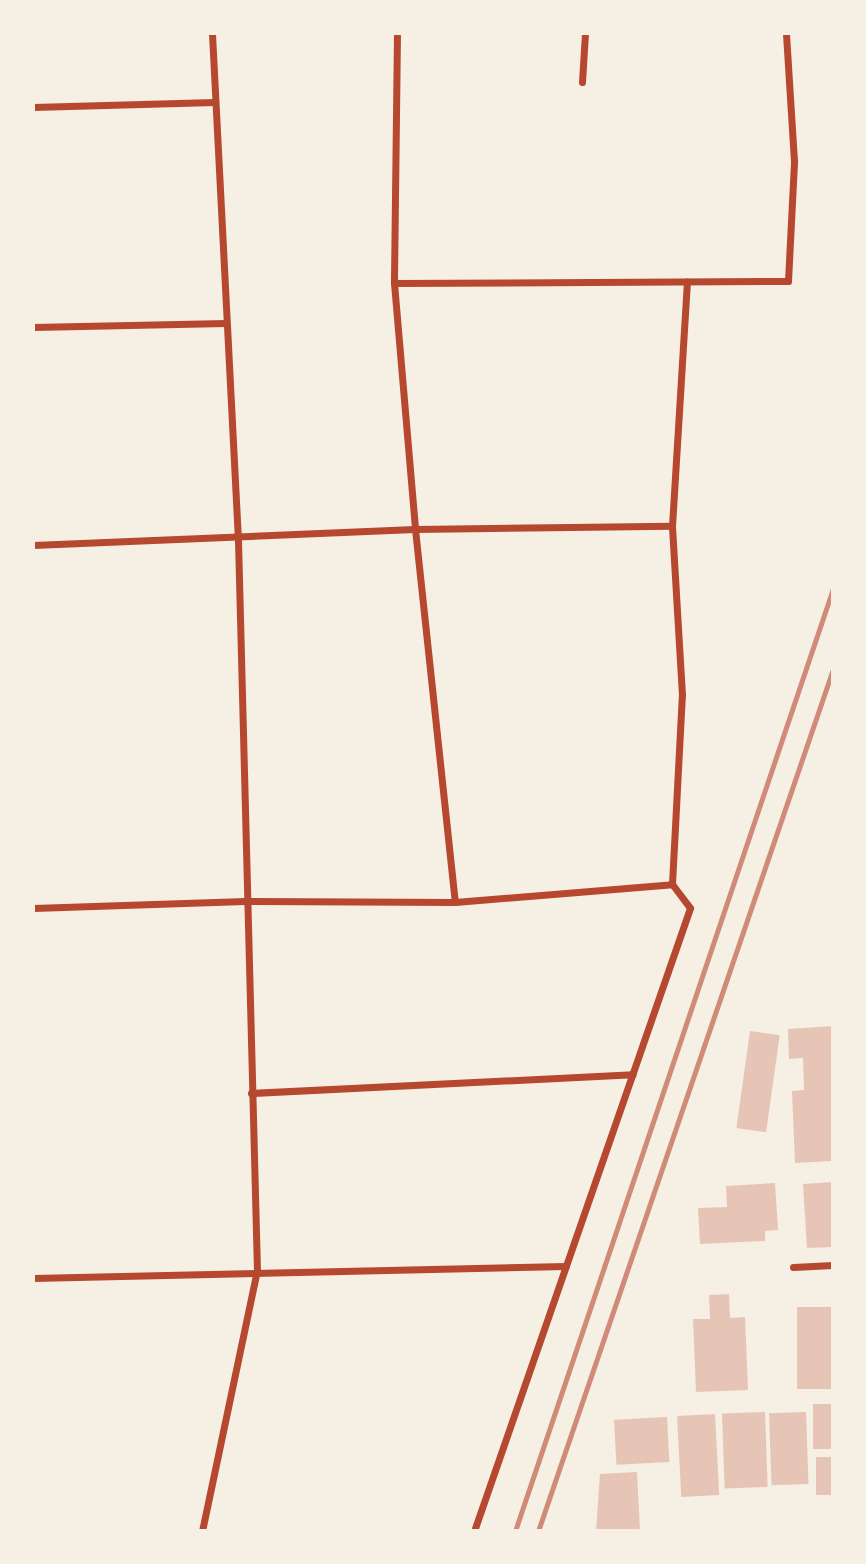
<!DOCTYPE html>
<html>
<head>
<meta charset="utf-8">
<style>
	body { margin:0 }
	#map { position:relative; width:866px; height:1564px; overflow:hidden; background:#f6efe4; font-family:Montserrat,sans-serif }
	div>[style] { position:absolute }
	.building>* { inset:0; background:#e6c5b7; transform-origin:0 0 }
	.minor>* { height:7px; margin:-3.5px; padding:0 3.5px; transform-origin:3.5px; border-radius:3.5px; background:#b5482f }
	.rail>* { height:5px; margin:-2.5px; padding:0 2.5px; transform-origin:2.5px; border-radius:2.5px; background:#cf8b77 }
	span { translate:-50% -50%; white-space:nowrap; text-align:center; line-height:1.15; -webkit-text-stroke:6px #f6efe4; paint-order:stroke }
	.frame { position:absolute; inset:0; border:35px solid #f6efe4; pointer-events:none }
</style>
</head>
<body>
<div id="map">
	<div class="building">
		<i style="clip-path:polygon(833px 1026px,833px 1161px,795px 1163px,792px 1091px,804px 1090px,803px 1058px,789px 1059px,788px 1029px)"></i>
		<i style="left:750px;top:1031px;width:30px;height:98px;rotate:8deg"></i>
		<i style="clip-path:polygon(833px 1182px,833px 1247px,807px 1248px,803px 1184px)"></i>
		<i style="clip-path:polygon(775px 1183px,778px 1230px,765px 1231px,765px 1241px,700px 1244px,698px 1208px,727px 1207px,726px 1186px)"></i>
		<i style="clip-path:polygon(729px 1294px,730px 1318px,745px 1317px,748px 1390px,696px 1392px,693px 1319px,710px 1319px,709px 1295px)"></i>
		<i style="left:833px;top:1307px;width:82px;height:36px;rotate:90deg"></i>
		<i style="left:833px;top:1404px;width:45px;height:20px;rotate:90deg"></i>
		<i style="left:765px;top:1412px;width:75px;height:43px;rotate:88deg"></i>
		<i style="left:806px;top:1412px;width:72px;height:37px;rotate:88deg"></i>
		<i style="left:715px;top:1414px;width:81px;height:38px;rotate:87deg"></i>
		<i style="left:667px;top:1417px;width:45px;height:53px;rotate:87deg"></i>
		<i style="left:833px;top:1457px;width:38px;height:17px;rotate:90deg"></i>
		<i style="clip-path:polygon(637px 1472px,640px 1531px,596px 1531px,600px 1474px)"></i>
	</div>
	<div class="minor">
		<i style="left:397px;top:33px;width:250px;rotate:90.7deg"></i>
		<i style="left:394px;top:283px;width:247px;rotate:85.1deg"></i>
		<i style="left:415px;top:529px;width:375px;rotate:83.9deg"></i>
		<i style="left:582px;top:82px;width:49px;rotate:-86.5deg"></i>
		<i style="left:33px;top:107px;width:182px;rotate:-1.6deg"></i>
		<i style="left:394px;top:283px;width:394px;rotate:-0.3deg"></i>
		<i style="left:788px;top:281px;width:120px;rotate:-87.1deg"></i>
		<i style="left:794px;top:161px;width:128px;rotate:-93.6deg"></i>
		<i style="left:33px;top:327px;width:193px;rotate:-1.2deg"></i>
		<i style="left:33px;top:545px;width:382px;rotate:-2.4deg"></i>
		<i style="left:415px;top:529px;width:257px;rotate:-0.7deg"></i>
		<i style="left:672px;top:884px;width:189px;rotate:-87deg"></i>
		<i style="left:682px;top:695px;width:169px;rotate:-93.4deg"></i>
		<i style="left:672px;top:526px;width:245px;rotate:-86.5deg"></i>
		<i style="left:33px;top:908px;width:212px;rotate:-1.9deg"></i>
		<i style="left:245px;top:901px;width:210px;rotate:0.3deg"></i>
		<i style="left:455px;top:902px;width:218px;rotate:-4.7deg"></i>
		<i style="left:672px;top:884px;width:30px;rotate:53deg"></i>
		<i style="left:690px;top:908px;width:659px;rotate:109.12deg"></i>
		<i style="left:251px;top:1093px;width:382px;rotate:-2.8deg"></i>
		<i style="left:793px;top:1267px;width:40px;rotate:-2.9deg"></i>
		<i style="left:33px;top:1278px;width:533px;rotate:-1.29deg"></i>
		<i style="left:202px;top:1531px;width:266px;rotate:-78.1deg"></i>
		<i style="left:257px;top:1271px;width:731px;rotate:-91.49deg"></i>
		<i style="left:238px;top:540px;width:508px;rotate:-92.94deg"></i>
	</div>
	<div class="rail">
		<i style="left:515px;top:1531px;width:995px;rotate:-71.36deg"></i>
		<i style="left:538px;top:1531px;width:911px;rotate:-71.11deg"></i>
	</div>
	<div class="frame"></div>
</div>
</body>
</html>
